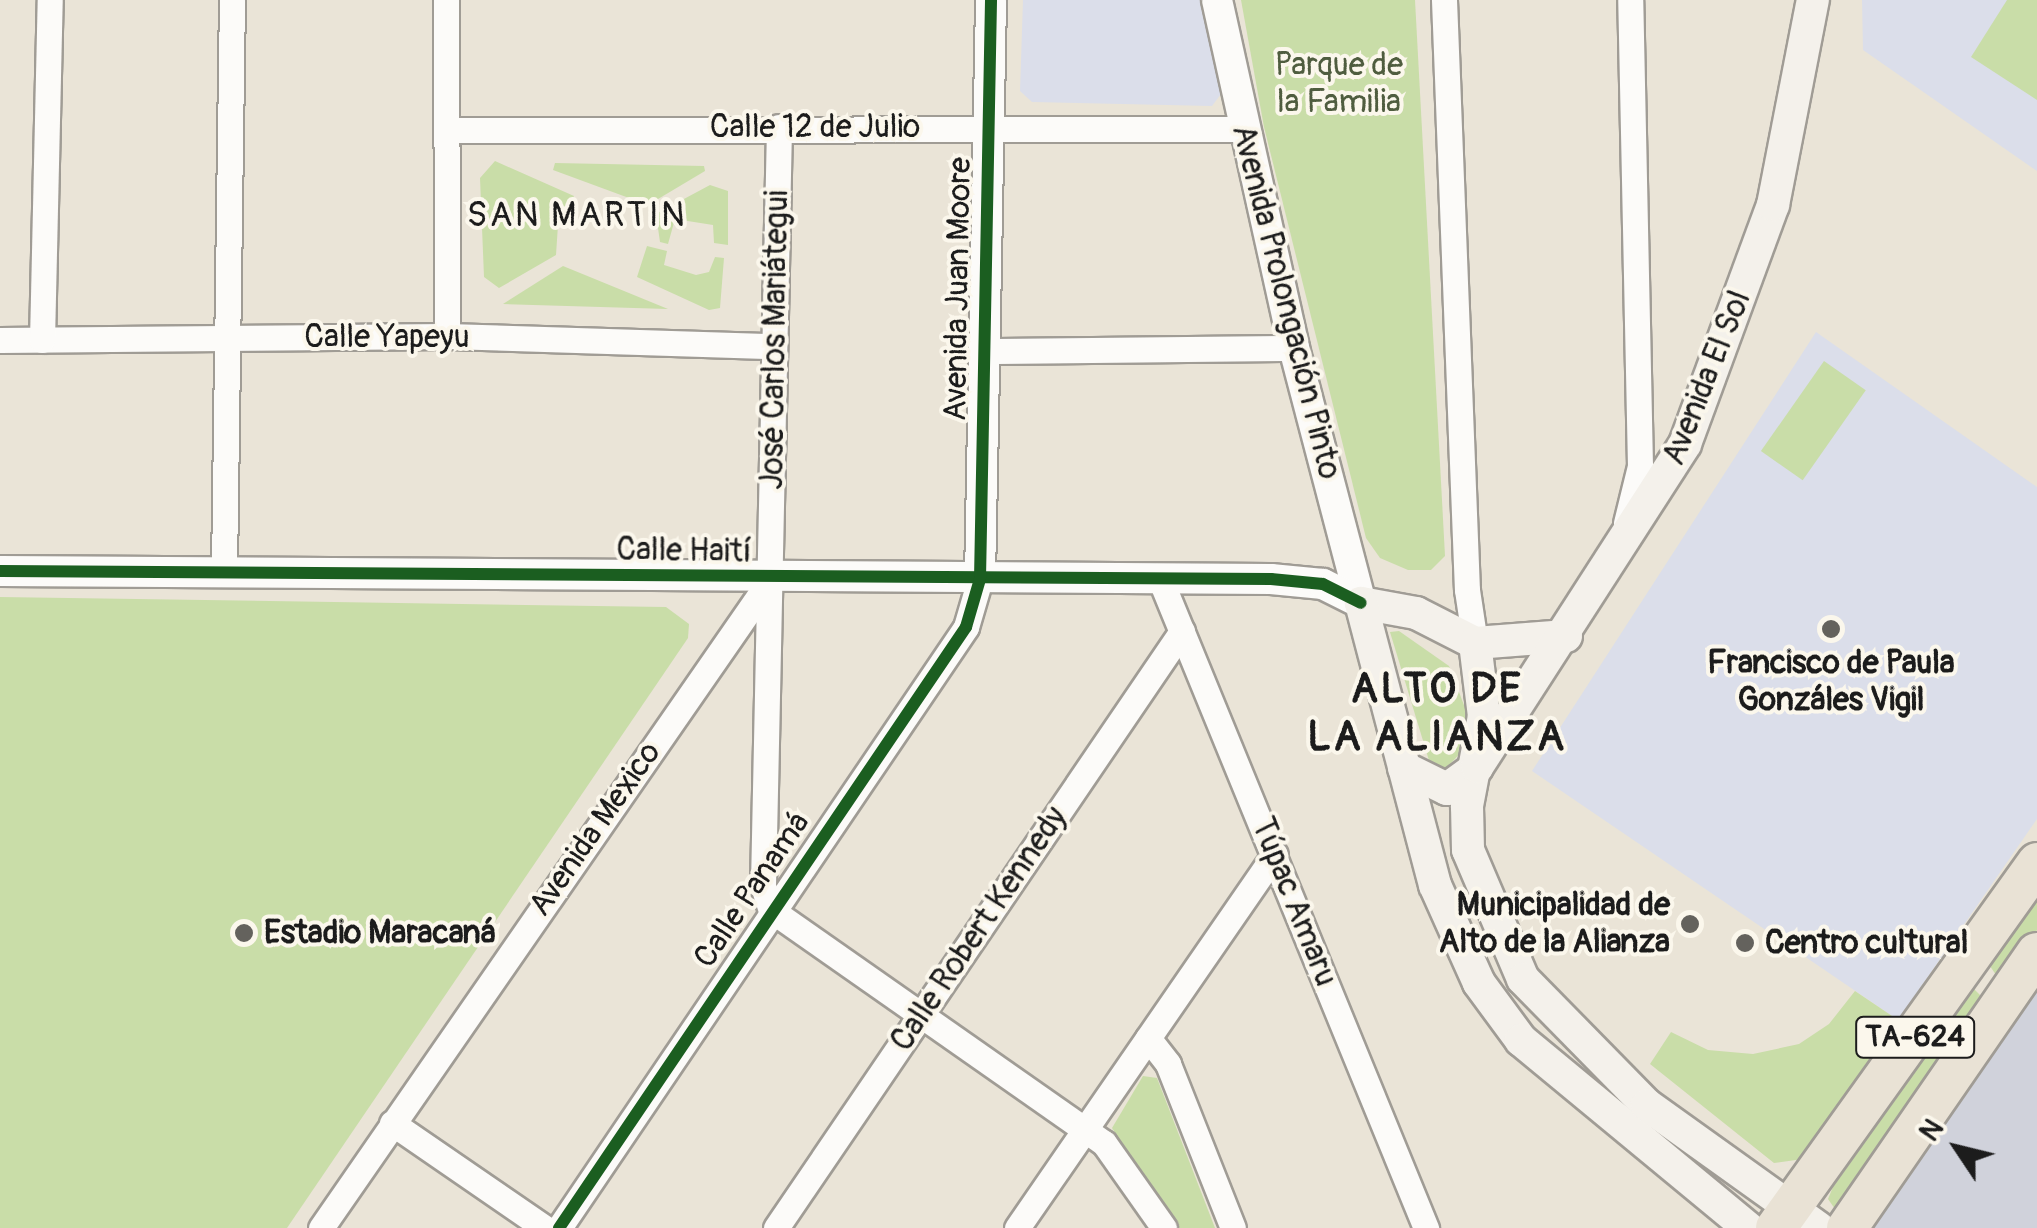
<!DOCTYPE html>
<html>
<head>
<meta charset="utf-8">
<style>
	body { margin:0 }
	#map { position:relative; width:2037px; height:1228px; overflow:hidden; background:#eae4d7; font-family:Pangolin,sans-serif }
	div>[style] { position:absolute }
	.built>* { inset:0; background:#dbdeea }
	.industrial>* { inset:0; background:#d0d2db }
	.green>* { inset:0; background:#c9dda8; transform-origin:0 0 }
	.roads { filter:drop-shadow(2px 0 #a09c95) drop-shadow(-2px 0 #a09c95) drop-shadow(0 2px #a09c95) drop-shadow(0 -2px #a09c95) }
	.minor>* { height:25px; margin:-12.5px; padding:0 12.5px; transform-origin:12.5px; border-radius:12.5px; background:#fcfbf9 }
	.tertiary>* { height:30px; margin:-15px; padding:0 15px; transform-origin:15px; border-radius:15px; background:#fcfbf9 }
	.secondary>* { height:32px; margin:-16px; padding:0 16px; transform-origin:16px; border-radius:16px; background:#f4f1eb }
	.trunk>* { height:40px; margin:-20px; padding:0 20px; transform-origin:20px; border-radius:20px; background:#e9e2d5 }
	.cycleway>* { height:12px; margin:-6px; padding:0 6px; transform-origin:6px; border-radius:6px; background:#1b5e20 }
	.dots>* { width:28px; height:28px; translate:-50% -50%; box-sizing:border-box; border:5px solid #fbf7ec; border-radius:50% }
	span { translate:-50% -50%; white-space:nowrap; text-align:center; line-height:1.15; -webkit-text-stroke:8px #fbf7ec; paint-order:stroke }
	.shield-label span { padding:2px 8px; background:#fbf7ec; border:2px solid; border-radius:8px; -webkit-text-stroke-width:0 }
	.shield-label { font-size:30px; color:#1c1c1c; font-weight:700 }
	.park-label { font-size:32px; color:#4f5d3f }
	.street-label { font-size:32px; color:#1c1c1c }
	.poi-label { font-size:32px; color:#1c1c1c; font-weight:700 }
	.right { translate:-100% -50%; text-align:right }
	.left { translate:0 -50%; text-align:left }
	.neighbourhood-label { font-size:35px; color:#1c1c1c; letter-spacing:2.5px }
	.district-label { font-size:42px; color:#1c1c1c; font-weight:700; letter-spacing:2.5px }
	.north { position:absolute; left:1907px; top:1098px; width:100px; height:100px; -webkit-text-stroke:8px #fbf7ec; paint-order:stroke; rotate:305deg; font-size:28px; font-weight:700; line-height:40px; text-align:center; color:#1c1c1c }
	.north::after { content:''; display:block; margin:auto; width:35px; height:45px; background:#1c1c1c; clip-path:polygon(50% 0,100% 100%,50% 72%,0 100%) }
</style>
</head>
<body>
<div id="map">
	<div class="built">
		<i style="clip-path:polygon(1023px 0,1206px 0,1221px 94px,1212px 106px,1032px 102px,1020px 91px)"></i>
		<i style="clip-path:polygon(1862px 0,2037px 0,2037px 171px,1863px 50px)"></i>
		<i style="clip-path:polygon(1816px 332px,2037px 487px,2037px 819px,1898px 1020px,1532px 771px)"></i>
	</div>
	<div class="industrial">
		<i style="clip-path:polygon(2037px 982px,2037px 1228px,1869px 1228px)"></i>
	</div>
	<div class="green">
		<i style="clip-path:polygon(1241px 0,1415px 0,1445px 556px,1431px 570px,1408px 570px,1380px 558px,1366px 538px,1264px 127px)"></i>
		<i style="clip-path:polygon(2007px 0,2037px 0,2037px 100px,1971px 57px)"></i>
		<i style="clip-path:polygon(495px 161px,574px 196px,558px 225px,556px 255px,499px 288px,484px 277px,480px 178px)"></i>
		<i style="clip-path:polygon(555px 163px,704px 166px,705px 171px,648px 205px,553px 170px)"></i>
		<i style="clip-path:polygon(710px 185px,728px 191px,728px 245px,714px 243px,713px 225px,675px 219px,668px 244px,660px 242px,656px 214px)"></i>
		<i style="clip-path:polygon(647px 246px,667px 251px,664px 265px,696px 275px,709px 272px,715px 257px,724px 258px,720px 308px,709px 310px,637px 277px)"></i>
		<i style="clip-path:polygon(563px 266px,668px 309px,503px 304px)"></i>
		<i style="left:1824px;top:361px;width:51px;height:110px;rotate:35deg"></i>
		<i style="clip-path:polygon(0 597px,666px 607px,689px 624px,688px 638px,287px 1228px,0 1228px)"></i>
		<i style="clip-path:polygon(1399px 631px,1449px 666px,1467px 713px,1465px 748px,1442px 773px,1431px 767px,1390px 632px)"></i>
		<i style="clip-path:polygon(2037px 893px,2037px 930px,2006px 974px,1996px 975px,1988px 963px)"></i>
		<i style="clip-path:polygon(1974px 989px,1987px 1002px,1835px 1209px,1828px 1199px,1833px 1187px)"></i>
		<i style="clip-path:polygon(1855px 991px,1898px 1020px,1803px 1159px,1774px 1163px,1650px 1064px,1671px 1032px,1708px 1050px,1753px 1054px,1799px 1044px,1829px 1024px)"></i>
		<i style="clip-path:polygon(1143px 1076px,1157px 1078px,1215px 1228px,1176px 1228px,1112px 1128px)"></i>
	</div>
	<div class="roads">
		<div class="minor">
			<i style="left:446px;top:0;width:336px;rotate:89.8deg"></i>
			<i style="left:1444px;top:0;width:590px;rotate:87.77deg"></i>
			<i style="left:1467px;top:590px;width:54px;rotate:81.4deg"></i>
			<i style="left:779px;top:127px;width:759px;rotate:91.21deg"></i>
			<i style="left:763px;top:886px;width:25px;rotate:72deg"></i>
			<i style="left:771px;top:910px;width:406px;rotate:35deg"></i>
			<i style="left:1104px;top:1143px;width:104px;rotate:54.8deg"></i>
			<i style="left:447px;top:130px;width:796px;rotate:-0.07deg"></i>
			<i style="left:0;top:340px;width:447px;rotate:-0.5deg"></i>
			<i style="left:447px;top:336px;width:327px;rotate:1.8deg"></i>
			<i style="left:42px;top:340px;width:340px;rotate:-88.7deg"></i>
			<i style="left:985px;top:351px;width:309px;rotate:-0.6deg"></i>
			<i style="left:1626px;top:523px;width:59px;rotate:-76.2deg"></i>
			<i style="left:1640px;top:466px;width:466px;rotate:-91.2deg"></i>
			<i style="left:224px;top:570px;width:570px;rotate:-89.2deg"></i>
			<i style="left:1159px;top:576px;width:705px;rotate:67.73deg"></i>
			<i style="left:1148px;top:1038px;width:33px;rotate:52deg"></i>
			<i style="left:1168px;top:1064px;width:176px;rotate:68.4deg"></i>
			<i style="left:392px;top:1123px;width:186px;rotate:34.5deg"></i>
			<i style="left:321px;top:1228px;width:788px;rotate:-55.28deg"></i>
			<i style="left:559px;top:1228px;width:726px;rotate:-55.89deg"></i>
			<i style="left:966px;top:627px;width:50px;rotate:-73.7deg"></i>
			<i style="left:776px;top:1228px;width:722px;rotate:-55.78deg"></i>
			<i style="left:1017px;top:1228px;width:454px;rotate:-55.4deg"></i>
		</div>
		<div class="tertiary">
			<i style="left:1217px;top:0;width:356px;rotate:77.5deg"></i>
			<i style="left:1294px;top:348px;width:264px;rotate:75.3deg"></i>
			<i style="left:0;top:571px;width:1271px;rotate:0.36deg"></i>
			<i style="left:1271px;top:579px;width:52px;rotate:5.5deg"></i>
			<i style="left:1323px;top:584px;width:42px;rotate:26.6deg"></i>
			<i style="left:980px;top:579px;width:579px;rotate:-88.91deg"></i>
		</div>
		<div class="secondary">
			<i style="left:1566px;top:636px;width:91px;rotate:175.6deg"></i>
			<i style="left:1475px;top:643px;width:66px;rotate:-153deg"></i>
			<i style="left:1416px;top:613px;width:56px;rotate:-169.7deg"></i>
			<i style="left:1361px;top:603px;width:292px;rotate:75.3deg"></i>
			<i style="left:1435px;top:885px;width:107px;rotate:65.8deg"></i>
			<i style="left:1479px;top:983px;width:71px;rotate:53.6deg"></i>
			<i style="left:1521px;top:1040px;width:295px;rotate:39.6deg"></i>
			<i style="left:1475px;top:643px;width:74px;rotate:83deg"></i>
			<i style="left:1484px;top:716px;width:92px;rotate:100.7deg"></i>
			<i style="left:1467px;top:806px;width:44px;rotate:88.7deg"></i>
			<i style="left:1468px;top:850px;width:140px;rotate:66.9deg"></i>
			<i style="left:1523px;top:979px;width:177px;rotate:45.5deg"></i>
			<i style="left:1647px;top:1105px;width:211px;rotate:35.6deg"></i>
			<i style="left:1404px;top:768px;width:48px;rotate:26deg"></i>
			<i style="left:1447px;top:789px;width:37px;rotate:-36deg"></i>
			<i style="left:1477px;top:767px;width:384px;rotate:-57.2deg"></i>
			<i style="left:1685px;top:444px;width:255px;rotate:-69.8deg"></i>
			<i style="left:1773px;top:205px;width:209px;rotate:-79deg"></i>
		</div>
		<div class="trunk">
			<i style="left:1776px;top:1228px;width:449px;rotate:-54.4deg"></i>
			<i style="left:1847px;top:1228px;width:334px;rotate:-55.4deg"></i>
		</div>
	</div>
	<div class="cycleway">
		<i style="left:0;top:571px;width:1271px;rotate:0.36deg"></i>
		<i style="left:1271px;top:579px;width:52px;rotate:5.5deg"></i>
		<i style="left:1323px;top:584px;width:42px;rotate:26.6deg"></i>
		<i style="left:559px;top:1228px;width:726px;rotate:-55.89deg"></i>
		<i style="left:966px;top:627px;width:50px;rotate:-73.7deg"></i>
		<i style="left:980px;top:579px;width:579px;rotate:-88.91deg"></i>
	</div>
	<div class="dots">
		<i style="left:1831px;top:629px;background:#64625d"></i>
		<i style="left:1690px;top:924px;background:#64625d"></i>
		<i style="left:244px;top:933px;background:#64625d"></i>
		<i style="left:1745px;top:943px;background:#64625d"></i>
	</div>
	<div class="shield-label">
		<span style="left:1915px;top:1037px">TA-624</span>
	</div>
	<div class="park-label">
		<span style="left:1339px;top:84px">Parque de<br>la Familia</span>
	</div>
	<div class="street-label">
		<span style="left:815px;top:127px">Calle 12 de Julio</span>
		<span style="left:958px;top:289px;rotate:-89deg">Avenida Juan Moore</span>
		<span style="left:1286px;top:302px;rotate:76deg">Avenida Prolongación Pinto</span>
		<span style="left:387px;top:337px">Calle Yapeyu</span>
		<span style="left:775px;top:340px;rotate:-89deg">José Carlos Mariátegui</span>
		<span style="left:1707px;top:378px;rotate:-68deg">Avenida El Sol</span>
		<span style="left:684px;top:551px;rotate:1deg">Calle Haití</span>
		<span style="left:595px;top:829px;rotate:-55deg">Avenida Mexico</span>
		<span style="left:752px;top:890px;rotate:-56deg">Calle Panamá</span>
		<span style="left:1294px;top:902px;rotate:68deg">Túpac Amaru</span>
		<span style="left:979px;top:929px;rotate:-56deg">Calle Robert Kennedy</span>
	</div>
	<div class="poi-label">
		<span style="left:1831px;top:682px">Francisco de Paula<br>Gonzáles Vigil</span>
		<span class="right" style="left:1670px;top:924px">Municipalidad de<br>Alto de la Alianza</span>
		<span class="left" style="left:264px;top:933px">Estadio Maracaná</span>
		<span class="left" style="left:1765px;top:943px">Centro cultural</span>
	</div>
	<div class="neighbourhood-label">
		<span style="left:577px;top:215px">SAN MARTIN</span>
	</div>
	<div class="district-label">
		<span style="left:1437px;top:713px">ALTO DE<br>LA ALIANZA</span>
	</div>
	<div class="north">N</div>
</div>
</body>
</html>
